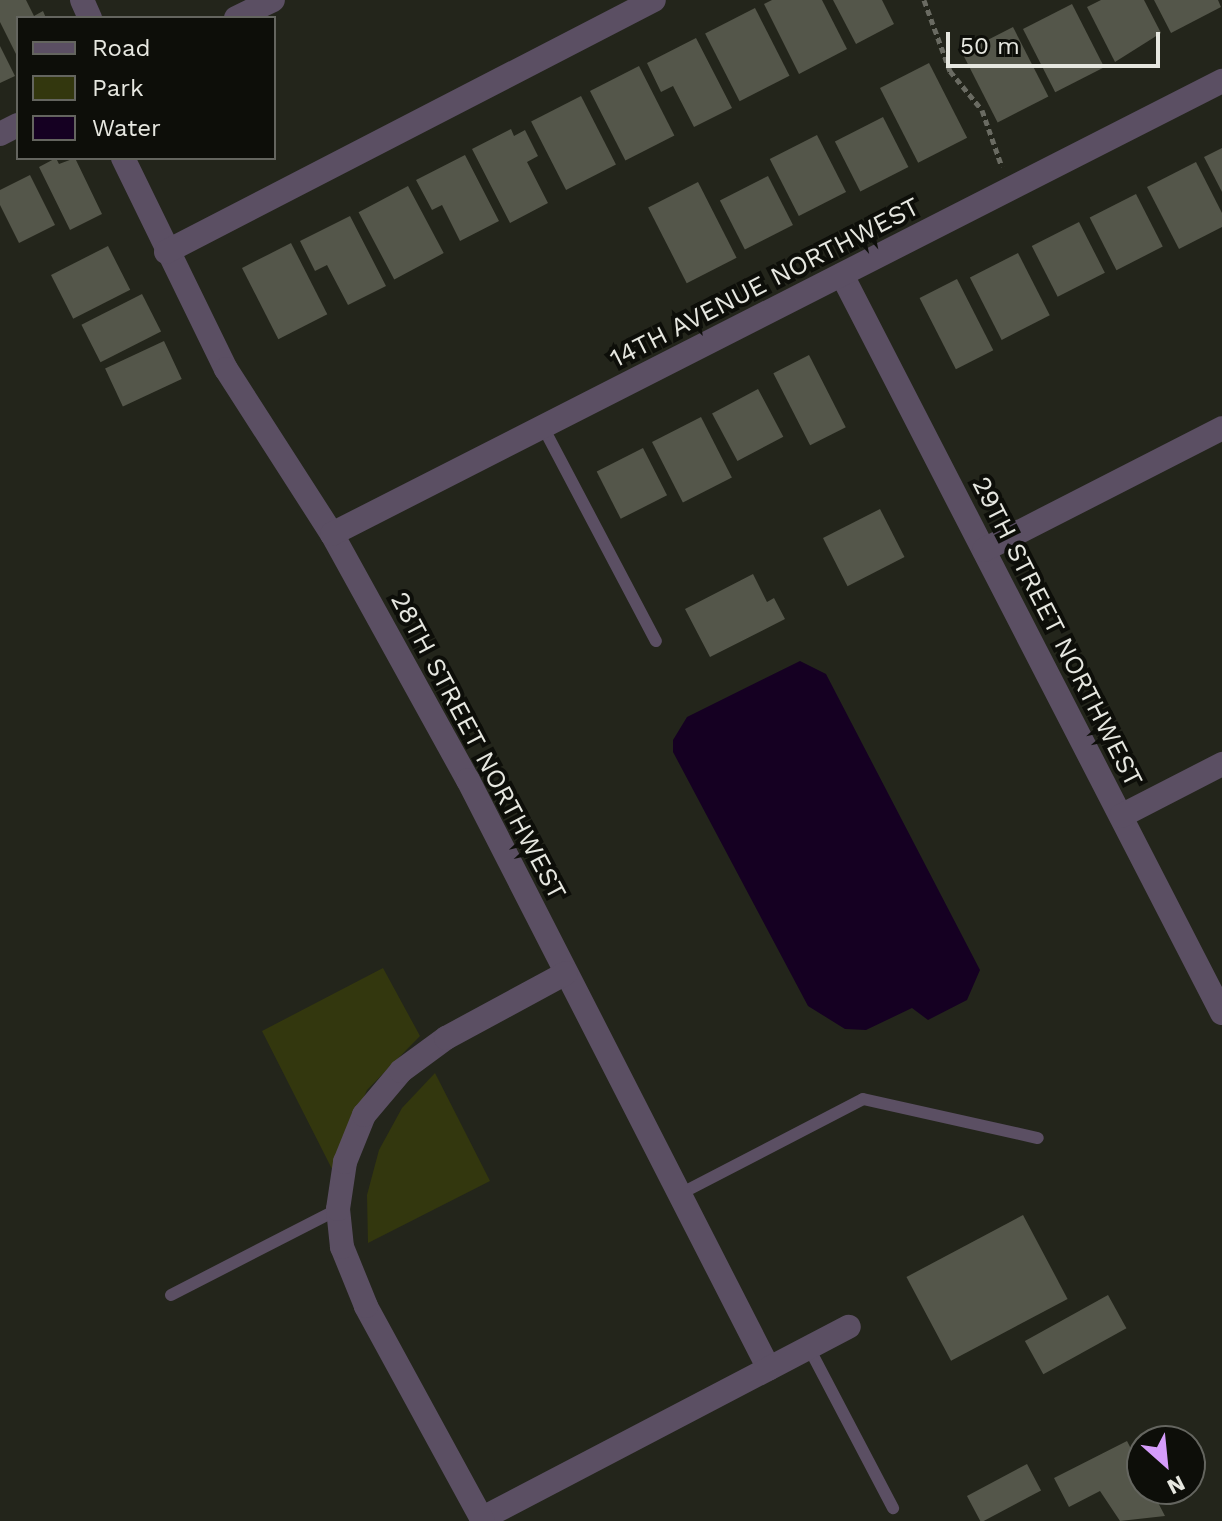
<!DOCTYPE html>
<html>
<head>
<meta charset="utf-8">
<style>
	body { margin:0 }
	#map { position:relative; width:1222px; height:1521px; overflow:hidden; background:#23251b; font-family:"Work Sans",sans-serif }
	div>[style] { position:absolute }
	.green>* { inset:0; background:#33370e }
	.water>* { inset:0; background:#150022 }
	.building>* { inset:0; background:#54564a; transform-origin:0 0 }
	.path>* { height:5px; margin-top:-2.5px; transform-origin:0; background:repeating-linear-gradient(90deg,#6a6b62 0 6px,transparent 0 10px) }
	.service>* { height:12px; margin:-6px; padding:0 6px; transform-origin:6px; border-radius:6px; background:#5b4f63 }
	.minor>* { height:24px; margin:-12px; padding:0 12px; transform-origin:12px; border-radius:12px; background:#5b4f63 }
	span { translate:-50% -50%; white-space:nowrap; text-align:center; line-height:1.15; -webkit-text-stroke:8px #0d0e09; paint-order:stroke }
	.street-label { font-size:26px; color:#e6e7e0 }
	.legend { position:absolute; left:16px; top:16px; width:260px; height:144px; box-sizing:border-box; background:#0d0e09; border:2px solid #64655f; margin:0; padding:10px 14px; list-style:none; font-size:24px; color:#e6e7e0 }
	.legend li { display:flex; align-items:center; gap:16px; height:40px }
	.legend b { width:40px; border:2px solid #64655f }
	.north { position:absolute; left:1126px; top:1425px; width:80px; height:80px; box-sizing:border-box; background:#0d0e09; border:2px solid #64655f; border-radius:50%; rotate:153deg; font-size:22px; font-weight:700; line-height:32px; text-align:center; color:#e6e7e0 }
	.north::after { content:''; display:block; margin:auto; width:28px; height:36px; background:#d59cfb; clip-path:polygon(50% 0,100% 100%,50% 72%,0 100%) }
	.scale { position:absolute; left:946px; top:32px; width:214px; height:36px; box-sizing:border-box; border:4px solid #e6e7e0; border-top:0; padding-left:10px; font-size:24px; line-height:28px; white-space:nowrap; color:#e6e7e0; -webkit-text-stroke:6px #0d0e09; paint-order:stroke }
</style>
</head>
<body>
<div id="map">
	<div class="green">
		<i style="clip-path:polygon(383px 968px,420px 1036px,367px 1090px,332px 1169px,262px 1031px)"></i>
		<i style="clip-path:polygon(435px 1073px,490px 1181px,368px 1243px,367px 1195px,379px 1150px,402px 1108px)"></i>
	</div>
	<div class="water">
		<i style="clip-path:polygon(800px 661px,826px 674px,980px 970px,967px 1000px,928px 1020px,912px 1008px,866px 1030px,845px 1029px,808px 1006px,673px 752px,673px 740px,687px 717px)"></i>
	</div>
	<div class="building">
		<i style="clip-path:polygon(0 0,26px 0,34px 16px,43px 11px,46px 18px,18px 18px,18px 58px,0 22px)"></i>
		<i style="clip-path:polygon(772px 0,822px 0,847px 49px,799px 74px,764px 4px)"></i>
		<i style="clip-path:polygon(833px 0,882px 0,894px 24px,856px 44px)"></i>
		<i style="clip-path:polygon(1101px 0,1144px 0,1161px 33px,1115px 62px,1087px 7px)"></i>
		<i style="clip-path:polygon(1154px 0,1218px 0,1221px 7px,1171px 33px)"></i>
		<i style="left:1072px;top:4px;width:71px;height:55px;rotate:63deg"></i>
		<i style="left:755px;top:8px;width:76px;height:56px;rotate:63deg"></i>
		<i style="left:1013px;top:27px;width:78px;height:57px;rotate:63deg"></i>
		<i style="clip-path:polygon(696px 38px,732px 108px,694px 127px,673px 86px,661px 92px,647px 63px)"></i>
		<i style="clip-path:polygon(0 46px,15px 76px,0 83px)"></i>
		<i style="left:929px;top:63px;width:84px;height:55px;rotate:63deg"></i>
		<i style="left:639px;top:66px;width:78px;height:55px;rotate:63deg"></i>
		<i style="left:581px;top:96px;width:77px;height:56px;rotate:63deg"></i>
		<i style="left:883px;top:117px;width:56px;height:54px;rotate:63deg"></i>
		<i style="clip-path:polygon(511px 129px,514px 136px,525px 130px,538px 156px,527px 162px,548px 203px,510px 223px,472px 149px)"></i>
		<i style="left:817px;top:135px;width:64px;height:53px;rotate:63deg"></i>
		<i style="clip-path:polygon(1222px 148px,1222px 192px,1204px 157px)"></i>
		<i style="clip-path:polygon(465px 155px,499px 221px,460px 241px,442px 205px,432px 210px,416px 180px)"></i>
		<i style="clip-path:polygon(56px 158px,59px 164px,75px 158px,102px 214px,70px 230px,39px 167px)"></i>
		<i style="clip-path:polygon(1196px 162px,1222px 213px,1222px 227px,1179px 249px,1147px 187px)"></i>
		<i style="clip-path:polygon(30px 175px,55px 225px,19px 243px,0 205px,0 190px)"></i>
		<i style="left:768px;top:176px;width:55px;height:54px;rotate:63deg"></i>
		<i style="left:698px;top:182px;width:85px;height:56px;rotate:63deg"></i>
		<i style="left:408px;top:186px;width:76px;height:56px;rotate:62deg"></i>
		<i style="left:1136px;top:194px;width:59px;height:52px;rotate:63deg"></i>
		<i style="clip-path:polygon(350px 216px,386px 286px,348px 305px,327px 265px,315px 271px,300px 241px)"></i>
		<i style="left:1079px;top:222px;width:57px;height:53px;rotate:63deg"></i>
		<i style="left:291px;top:243px;width:80px;height:55px;rotate:63deg"></i>
		<i style="left:108px;top:246px;width:49px;height:64px;rotate:63deg"></i>
		<i style="left:1018px;top:253px;width:70px;height:54px;rotate:63deg"></i>
		<i style="left:957px;top:279px;width:80px;height:42px;rotate:63deg"></i>
		<i style="left:142px;top:294px;width:42px;height:68px;rotate:63deg"></i>
		<i style="left:164px;top:341px;width:42px;height:65px;rotate:65deg"></i>
		<i style="left:809px;top:355px;width:81px;height:40px;rotate:63deg"></i>
		<i style="left:758px;top:389px;width:54px;height:52px;rotate:62deg"></i>
		<i style="left:701px;top:417px;width:68px;height:55px;rotate:63deg"></i>
		<i style="left:643px;top:448px;width:53px;height:52px;rotate:63deg"></i>
		<i style="left:880px;top:509px;width:54px;height:64px;rotate:63deg"></i>
		<i style="clip-path:polygon(753px 574px,767px 602px,774px 598px,785px 619px,710px 657px,685px 609px)"></i>
		<i style="left:1023px;top:1215px;width:95px;height:132px;rotate:62deg"></i>
		<i style="left:1108px;top:1295px;width:38px;height:95px;rotate:61deg"></i>
		<i style="clip-path:polygon(1127px 1441px,1142px 1470px,1142px 1489px,1151px 1489px,1165px 1516px,1120px 1521px,1100px 1491px,1069px 1507px,1054px 1478px)"></i>
		<i style="left:1027px;top:1464px;width:30px;height:68px;rotate:62deg"></i>
	</div>
	<div class="path">
		<i style="left:924px;top:0;width:76px;rotate:69.9deg"></i>
		<i style="left:950px;top:71px;width:50px;rotate:50.6deg"></i>
		<i style="left:982px;top:110px;width:60px;rotate:70.7deg"></i>
	</div>
	<div class="service">
		<i style="left:543px;top:427px;width:242px;rotate:62.2deg"></i>
		<i style="left:680px;top:1194px;width:206px;rotate:-27.4deg"></i>
		<i style="left:863px;top:1099px;width:179px;rotate:12.6deg"></i>
		<i style="left:171px;top:1295px;width:188px;rotate:-27.2deg"></i>
		<i style="left:809px;top:1348px;width:181px;rotate:62.3deg"></i>
	</div>
	<div class="minor">
		<i style="left:82px;top:0;width:20px;rotate:66deg"></i>
		<i style="left:236px;top:18px;width:41px;rotate:-25.9deg"></i>
		<i style="left:0;top:134px;width:20px;rotate:-27deg"></i>
		<i style="left:123px;top:158px;width:235px;rotate:64deg"></i>
		<i style="left:226px;top:369px;width:196px;rotate:57.3deg"></i>
		<i style="left:332px;top:534px;width:281px;rotate:61.1deg"></i>
		<i style="left:468px;top:780px;width:661px;rotate:62.93deg"></i>
		<i style="left:166px;top:252px;width:549px;rotate:-27.31deg"></i>
		<i style="left:842px;top:275px;width:830px;rotate:62.76deg"></i>
		<i style="left:332px;top:534px;width:999px;rotate:-26.98deg"></i>
		<i style="left:984px;top:550px;width:267px;rotate:-27.1deg"></i>
		<i style="left:1121px;top:816px;width:114px;rotate:-27.2deg"></i>
		<i style="left:481px;top:1519px;width:415px;rotate:-27.6deg"></i>
		<i style="left:483px;top:1521px;width:245px;rotate:-118.6deg"></i>
		<i style="left:366px;top:1306px;width:64px;rotate:-112.1deg"></i>
		<i style="left:342px;top:1247px;width:38px;rotate:-96deg"></i>
		<i style="left:338px;top:1209px;width:48px;rotate:-81.5deg"></i>
		<i style="left:345px;top:1162px;width:51px;rotate:-68deg"></i>
		<i style="left:364px;top:1115px;width:57px;rotate:-49.9deg"></i>
		<i style="left:401px;top:1071px;width:56px;rotate:-36.3deg"></i>
		<i style="left:446px;top:1038px;width:136px;rotate:-28.4deg"></i>
	</div>
	<div class="street-label">
		<span style="left:765px;top:283px;rotate:-27deg">14TH AVENUE NORTHWEST</span>
		<span style="left:1057px;top:632px;rotate:63deg">29TH STREET NORTHWEST</span>
		<span style="left:478px;top:746px;rotate:62deg">28TH STREET NORTHWEST</span>
	</div>
	<ul class="legend">
	<li><b style="height:10px;background:#5b4f63"></b>Road</li>
	<li><b style="height:22px;background:#33370e"></b>Park</li>
	<li><b style="height:22px;background:#150022"></b>Water</li>
	</ul>
	<div class="north">N</div>
	<div class="scale">50 m</div>
</div>
</body>
</html>
